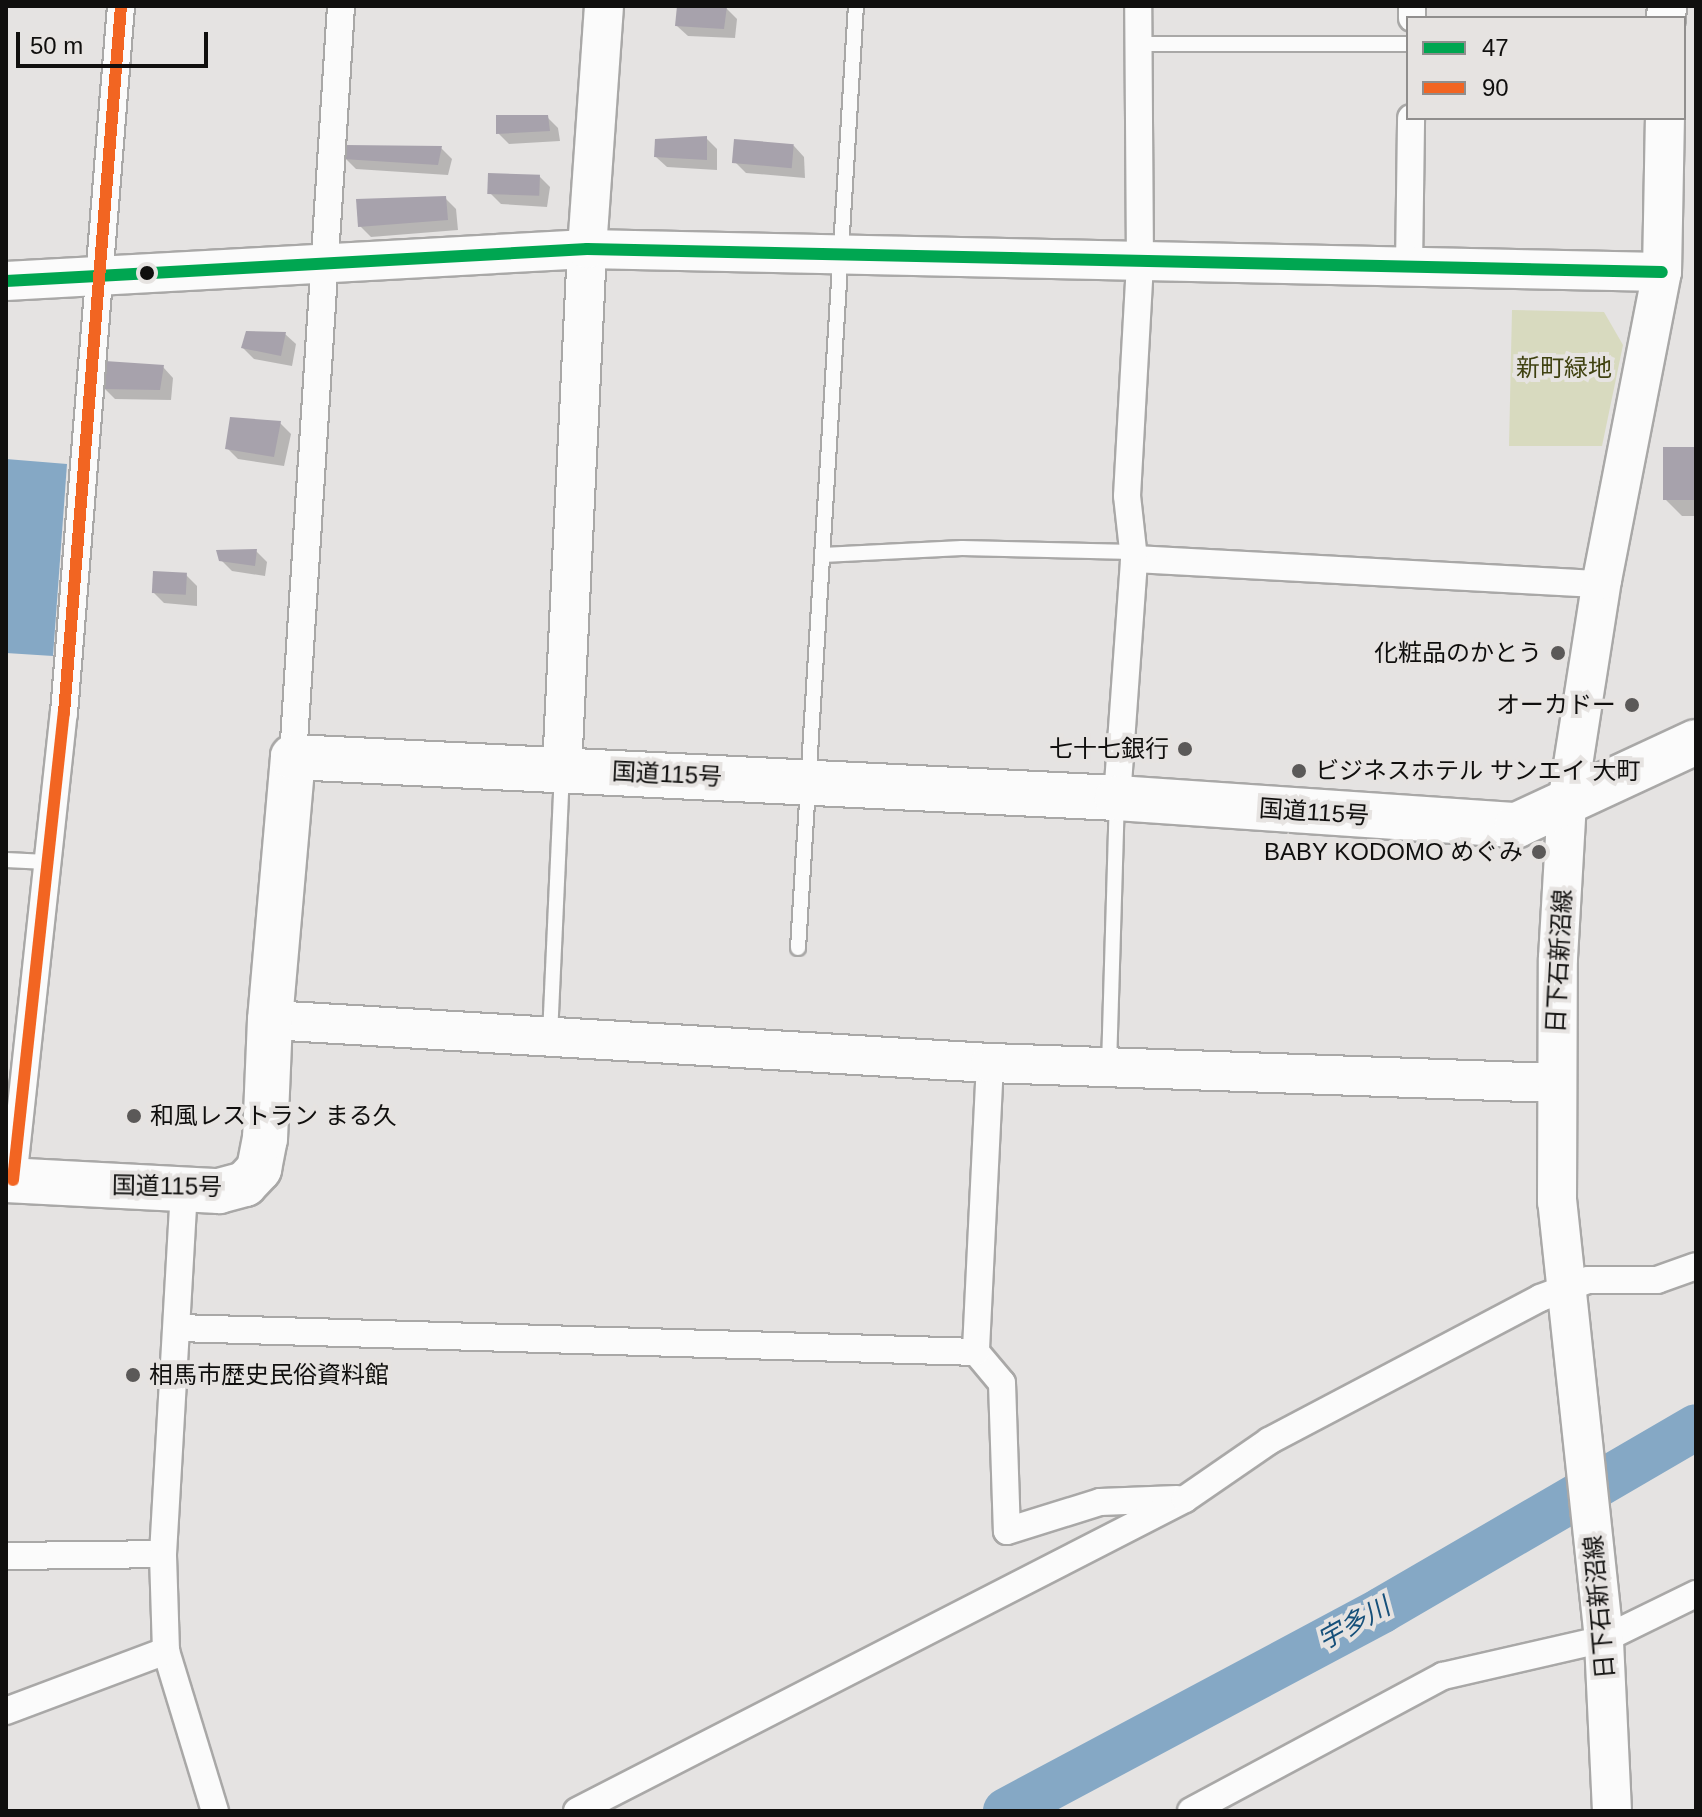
<!DOCTYPE html>
<html>
<head>
<meta charset="utf-8">
<style>
	body { margin:0 }
	#map { position:relative; width:1702px; height:1817px; overflow:hidden; background:#e5e3e2; font-family:Arial,"Noto Sans JP",sans-serif }
	div>[style] { position:absolute }
	.green>* { inset:0; background:#d8dabf }
	.water>* { inset:0; background:#85a8c5 }
	.shadow>* { inset:0; background:#0003 }
	.river>* { height:46px; margin:-23px; padding:0 23px; transform-origin:23px; border-radius:23px; background:#85a8c5 }
	.building>* { inset:0; background:#a7a2ac; transform-origin:0 0 }
	.roads { filter:drop-shadow(2px 0 #a9a8a7) drop-shadow(-2px 0 #a9a8a7) drop-shadow(0 2px #a9a8a7) drop-shadow(0 -2px #a9a8a7) }
	.lane>* { height:14px; margin:-7px; padding:0 7px; transform-origin:7px; border-radius:7px; background:#fbfbfb }
	.street>* { height:26px; margin:-13px; padding:0 13px; transform-origin:13px; border-radius:13px; background:#fbfbfb }
	.secondary>* { height:38px; margin:-19px; padding:0 19px; transform-origin:19px; border-radius:19px; background:#fbfbfb }
	.highway>* { height:44px; margin:-22px; padding:0 22px; transform-origin:22px; border-radius:22px; background:#fbfbfb }
	.bus-1>* { height:12px; margin:-6px; padding:0 6px; transform-origin:6px; border-radius:6px; background:#00a651 }
	.bus-2>* { height:12px; margin:-6px; padding:0 6px; transform-origin:6px; border-radius:6px; background:#f26522 }
	.dots>* { width:22px; height:22px; translate:-50% -50%; box-sizing:border-box; border:4px solid #e6e3e1; border-radius:50% }
	span { translate:-50% -50%; white-space:nowrap; text-align:center; line-height:1.15; -webkit-text-stroke:8px #e6e3e1; paint-order:stroke }
	.park-label { font-size:24px; color:#3f4110 }
	.poi-label { font-size:24px; color:#100f0e }
	.right { translate:-100% -50%; text-align:right }
	.left { translate:0 -50%; text-align:left }
	.street-label { font-size:24px; color:#100f0e }
	.water-label { font-size:26px; color:#16507a; font-style:italic }
	.frame { position:absolute; inset:0; border:8px solid #100f0e; pointer-events:none }
	.legend { position:absolute; left:1406px; top:16px; width:280px; height:104px; box-sizing:border-box; background:#e6e3e1; border:2px solid #908e8d; margin:0; padding:10px 14px; list-style:none; font-size:24px; color:#100f0e }
	.legend li { display:flex; align-items:center; gap:16px; height:40px }
	.legend b { width:40px; border:2px solid #908e8d }
	.scale { position:absolute; left:16px; top:32px; width:192px; height:36px; box-sizing:border-box; border:4px solid #100f0e; border-top:0; padding-left:10px; font-size:24px; line-height:28px; white-space:nowrap; color:#100f0e; -webkit-text-stroke:6px #e6e3e1; paint-order:stroke }
</style>
</head>
<body>
<div id="map">
	<div class="green">
		<i style="clip-path:polygon(1512px 310px,1604px 312px,1623px 345px,1602px 446px,1509px 446px)"></i>
	</div>
	<div class="water">
		<i style="clip-path:polygon(6px 459px,67px 464px,53px 656px,6px 653px)"></i>
	</div>
	<div class="shadow">
		<i style="clip-path:polygon(726px 8px,737px 19px,735px 38px,688px 36px,677px 26px)"></i>
		<i style="clip-path:polygon(547px 117px,558px 128px,560px 141px,509px 144px,498px 133px)"></i>
		<i style="clip-path:polygon(706px 138px,717px 149px,717px 170px,667px 167px,656px 157px)"></i>
		<i style="clip-path:polygon(794px 146px,804px 157px,805px 178px,746px 173px,735px 162px)"></i>
		<i style="clip-path:polygon(441px 148px,452px 159px,448px 175px,356px 169px,345px 158px)"></i>
		<i style="clip-path:polygon(539px 176px,550px 187px,547px 207px,501px 204px,490px 193px)"></i>
		<i style="clip-path:polygon(445px 198px,456px 209px,458px 230px,371px 237px,360px 226px)"></i>
		<i style="clip-path:polygon(285px 334px,296px 344px,292px 366px,254px 359px,243px 348px)"></i>
		<i style="clip-path:polygon(163px 367px,173px 378px,171px 400px,115px 399px,104px 388px)"></i>
		<i style="clip-path:polygon(280px 423px,291px 434px,284px 466px,238px 459px,227px 448px)"></i>
		<i style="clip-path:polygon(1696px 449px,1696px 516px,1682px 516px,1665px 499px)"></i>
		<i style="clip-path:polygon(256px 551px,267px 562px,265px 576px,232px 571px,221px 560px)"></i>
		<i style="clip-path:polygon(186px 575px,197px 586px,197px 606px,164px 603px,153px 592px)"></i>
	</div>
	<div class="river">
		<i style="left:1006px;top:1811px;width:426px;rotate:-28.1deg"></i>
		<i style="left:1382px;top:1610px;width:363px;rotate:-30.2deg"></i>
	</div>
	<div class="building">
		<i style="clip-path:polygon(677px 6px,727px 6px,724px 29px,675px 26px)"></i>
		<i style="clip-path:polygon(496px 115px,548px 115px,550px 131px,496px 134px)"></i>
		<i style="clip-path:polygon(707px 136px,707px 160px,654px 157px,655px 139px)"></i>
		<i style="left:734px;top:139px;width:60px;height:24px;rotate:5deg"></i>
		<i style="clip-path:polygon(345px 145px,442px 146px,438px 165px,343px 159px)"></i>
		<i style="left:488px;top:173px;width:52px;height:21px;rotate:2deg"></i>
		<i style="clip-path:polygon(446px 196px,448px 220px,358px 227px,356px 199px)"></i>
		<i style="clip-path:polygon(246px 331px,286px 332px,281px 356px,241px 348px)"></i>
		<i style="clip-path:polygon(105px 361px,164px 365px,160px 390px,102px 389px)"></i>
		<i style="clip-path:polygon(230px 417px,281px 421px,274px 457px,225px 449px)"></i>
		<i style="left:1663px;top:447px;width:33px;height:53px"></i>
		<i style="clip-path:polygon(257px 549px,255px 566px,219px 561px,216px 550px)"></i>
		<i style="left:153px;top:571px;width:34px;height:22px;rotate:3deg"></i>
	</div>
	<div class="roads">
		<div class="lane">
			<i style="left:1138px;top:44px;width:270px"></i>
			<i style="left:823px;top:555px;width:139px;rotate:-2.9deg"></i>
			<i style="left:962px;top:548px;width:171px;rotate:1.3deg"></i>
			<i style="left:6px;top:860px;width:41px;rotate:2.8deg"></i>
			<i style="left:798px;top:948px;width:944px;rotate:-86.48deg"></i>
			<i style="left:550px;top:1036px;width:263px;rotate:-87.4deg"></i>
			<i style="left:1109px;top:1066px;width:263px;rotate:-88.3deg"></i>
		</div>
		<div class="street">
			<i style="left:1412px;top:18px;width:12px;rotate:-90deg"></i>
			<i style="left:1409px;top:267px;width:149px;rotate:-89.2deg"></i>
			<i style="left:1134px;top:559px;width:469px;rotate:3.1deg"></i>
			<i style="left:293px;top:757px;width:753px;rotate:-86.34deg"></i>
			<i style="left:1117px;top:798px;width:240px;rotate:-85.9deg"></i>
			<i style="left:1134px;top:559px;width:63px;rotate:-96.3deg"></i>
			<i style="left:1127px;top:496px;width:233px;rotate:-86.8deg"></i>
			<i style="left:1140px;top:263px;width:257px;rotate:-90.4deg"></i>
			<i style="left:990px;top:1063px;width:289px;rotate:92.8deg"></i>
			<i style="left:976px;top:1352px;width:40px;rotate:50deg"></i>
			<i style="left:1002px;top:1383px;width:148px;rotate:88.1deg"></i>
			<i style="left:1007px;top:1531px;width:97px;rotate:-17.3deg"></i>
			<i style="left:1100px;top:1502px;width:77px;rotate:-2.2deg"></i>
			<i style="left:13px;top:1180px;width:470px;rotate:-83.8deg"></i>
			<i style="left:64px;top:713px;width:709px;rotate:-85.39deg"></i>
			<i style="left:178px;top:1328px;width:798px;rotate:1.72deg"></i>
			<i style="left:6px;top:1556px;width:157px;rotate:-0.7deg"></i>
			<i style="left:166px;top:1651px;width:167px;rotate:73deg"></i>
			<i style="left:6px;top:1711px;width:171px;rotate:-20.6deg"></i>
			<i style="left:166px;top:1651px;width:97px;rotate:-91.8deg"></i>
			<i style="left:163px;top:1554px;width:365px;rotate:-86.7deg"></i>
			<i style="left:577px;top:1811px;width:683px;rotate:-27.16deg"></i>
			<i style="left:1185px;top:1499px;width:102px;rotate:-34.6deg"></i>
			<i style="left:1269px;top:1441px;width:306px;rotate:-27.8deg"></i>
			<i style="left:1540px;top:1298px;width:51px;rotate:-20.6deg"></i>
			<i style="left:1588px;top:1280px;width:69px"></i>
			<i style="left:1657px;top:1280px;width:41px;rotate:-19.7deg"></i>
			<i style="left:1191px;top:1811px;width:286px;rotate:-28.2deg"></i>
			<i style="left:1443px;top:1676px;width:165px;rotate:-12.9deg"></i>
			<i style="left:1604px;top:1639px;width:102px;rotate:-26.1deg"></i>
		</div>
		<div class="secondary">
			<i style="left:1666px;top:18px;width:12px;rotate:-85deg"></i>
			<i style="left:6px;top:281px;width:582px;rotate:-3.15deg"></i>
			<i style="left:587px;top:249px;width:1075px;rotate:1.23deg"></i>
			<i style="left:562px;top:769px;width:521px;rotate:-87.25deg"></i>
			<i style="left:587px;top:249px;width:244px;rotate:-86deg"></i>
			<i style="left:270px;top:1020px;width:721px;rotate:3.42deg"></i>
			<i style="left:990px;top:1063px;width:565px;rotate:2.03deg"></i>
			<i style="left:1612px;top:1811px;width:172px;rotate:-92.7deg"></i>
			<i style="left:1604px;top:1639px;width:440px;rotate:-96.1deg"></i>
			<i style="left:1557px;top:1202px;width:244px;rotate:-89.8deg"></i>
			<i style="left:1558px;top:958px;width:155px;rotate:-86.7deg"></i>
			<i style="left:1567px;top:803px;width:226px;rotate:-81.1deg"></i>
			<i style="left:1602px;top:580px;width:314px;rotate:-79deg"></i>
			<i style="left:1662px;top:272px;width:154px;rotate:-88.9deg"></i>
		</div>
		<div class="highway">
			<i style="left:6px;top:1180px;width:213px;rotate:3deg"></i>
			<i style="left:219px;top:1191px;width:27px;rotate:-15deg"></i>
			<i style="left:245px;top:1184px;width:21px;rotate:-47deg"></i>
			<i style="left:259px;top:1169px;width:31px;rotate:-79deg"></i>
			<i style="left:265px;top:1139px;width:119px;rotate:-87.6deg"></i>
			<i style="left:270px;top:1020px;width:264px;rotate:-85deg"></i>
			<i style="left:293px;top:757px;width:825px;rotate:2.85deg"></i>
			<i style="left:1117px;top:798px;width:401px;rotate:3.9deg"></i>
			<i style="left:1517px;top:825px;width:197px;rotate:-24.9deg"></i>
		</div>
	</div>
	<div class="bus-1">
		<i style="left:6px;top:281px;width:582px;rotate:-3.15deg"></i>
		<i style="left:587px;top:249px;width:1075px;rotate:1.23deg"></i>
	</div>
	<div class="bus-2">
		<i style="left:13px;top:1180px;width:470px;rotate:-83.8deg"></i>
		<i style="left:64px;top:713px;width:709px;rotate:-85.39deg"></i>
	</div>
	<div class="dots">
		<i style="left:147px;top:273px;background:#100f0e"></i>
		<i style="left:1558px;top:653px;background:#5b5958"></i>
		<i style="left:1632px;top:705px;background:#5b5958"></i>
		<i style="left:1185px;top:749px;background:#5b5958"></i>
		<i style="left:1299px;top:771px;background:#5b5958"></i>
		<i style="left:1539px;top:852px;background:#5b5958"></i>
		<i style="left:134px;top:1116px;background:#5b5958"></i>
		<i style="left:133px;top:1375px;background:#5b5958"></i>
	</div>
	<div class="park-label">
		<span style="left:1564px;top:368px">新町緑地</span>
	</div>
	<div class="poi-label">
		<span class="right" style="left:1542px;top:653px">化粧品のかとう</span>
		<span class="right" style="left:1616px;top:705px">オーカドー</span>
		<span class="right" style="left:1169px;top:749px">七十七銀行</span>
		<span class="left" style="left:1315px;top:771px">ビジネスホテル サンエイ 大町</span>
		<span class="right" style="left:1523px;top:852px">BABY KODOMO めぐみ</span>
		<span class="left" style="left:150px;top:1116px">和風レストラン まる久</span>
		<span class="left" style="left:149px;top:1375px">相馬市歴史民俗資料館</span>
	</div>
	<div class="street-label">
		<span style="left:667px;top:774px;rotate:3deg">国道115号</span>
		<span style="left:1314px;top:812px;rotate:4deg">国道115号</span>
		<span style="left:1559px;top:961px;rotate:-87deg">日下石新沼線</span>
		<span style="left:167px;top:1186px;rotate:1deg">国道115号</span>
		<span style="left:1599px;top:1607px;rotate:-95deg">日下石新沼線</span>
	</div>
	<div class="water-label">
		<span style="left:1354px;top:1624px;rotate:-29deg">宇多川</span>
	</div>
	<div class="frame"></div>
	<ul class="legend">
	<li><b style="height:10px;background:#00a651"></b>47</li>
	<li><b style="height:10px;background:#f26522"></b>90</li>
	</ul>
	<div class="scale">50 m</div>
</div>
</body>
</html>
